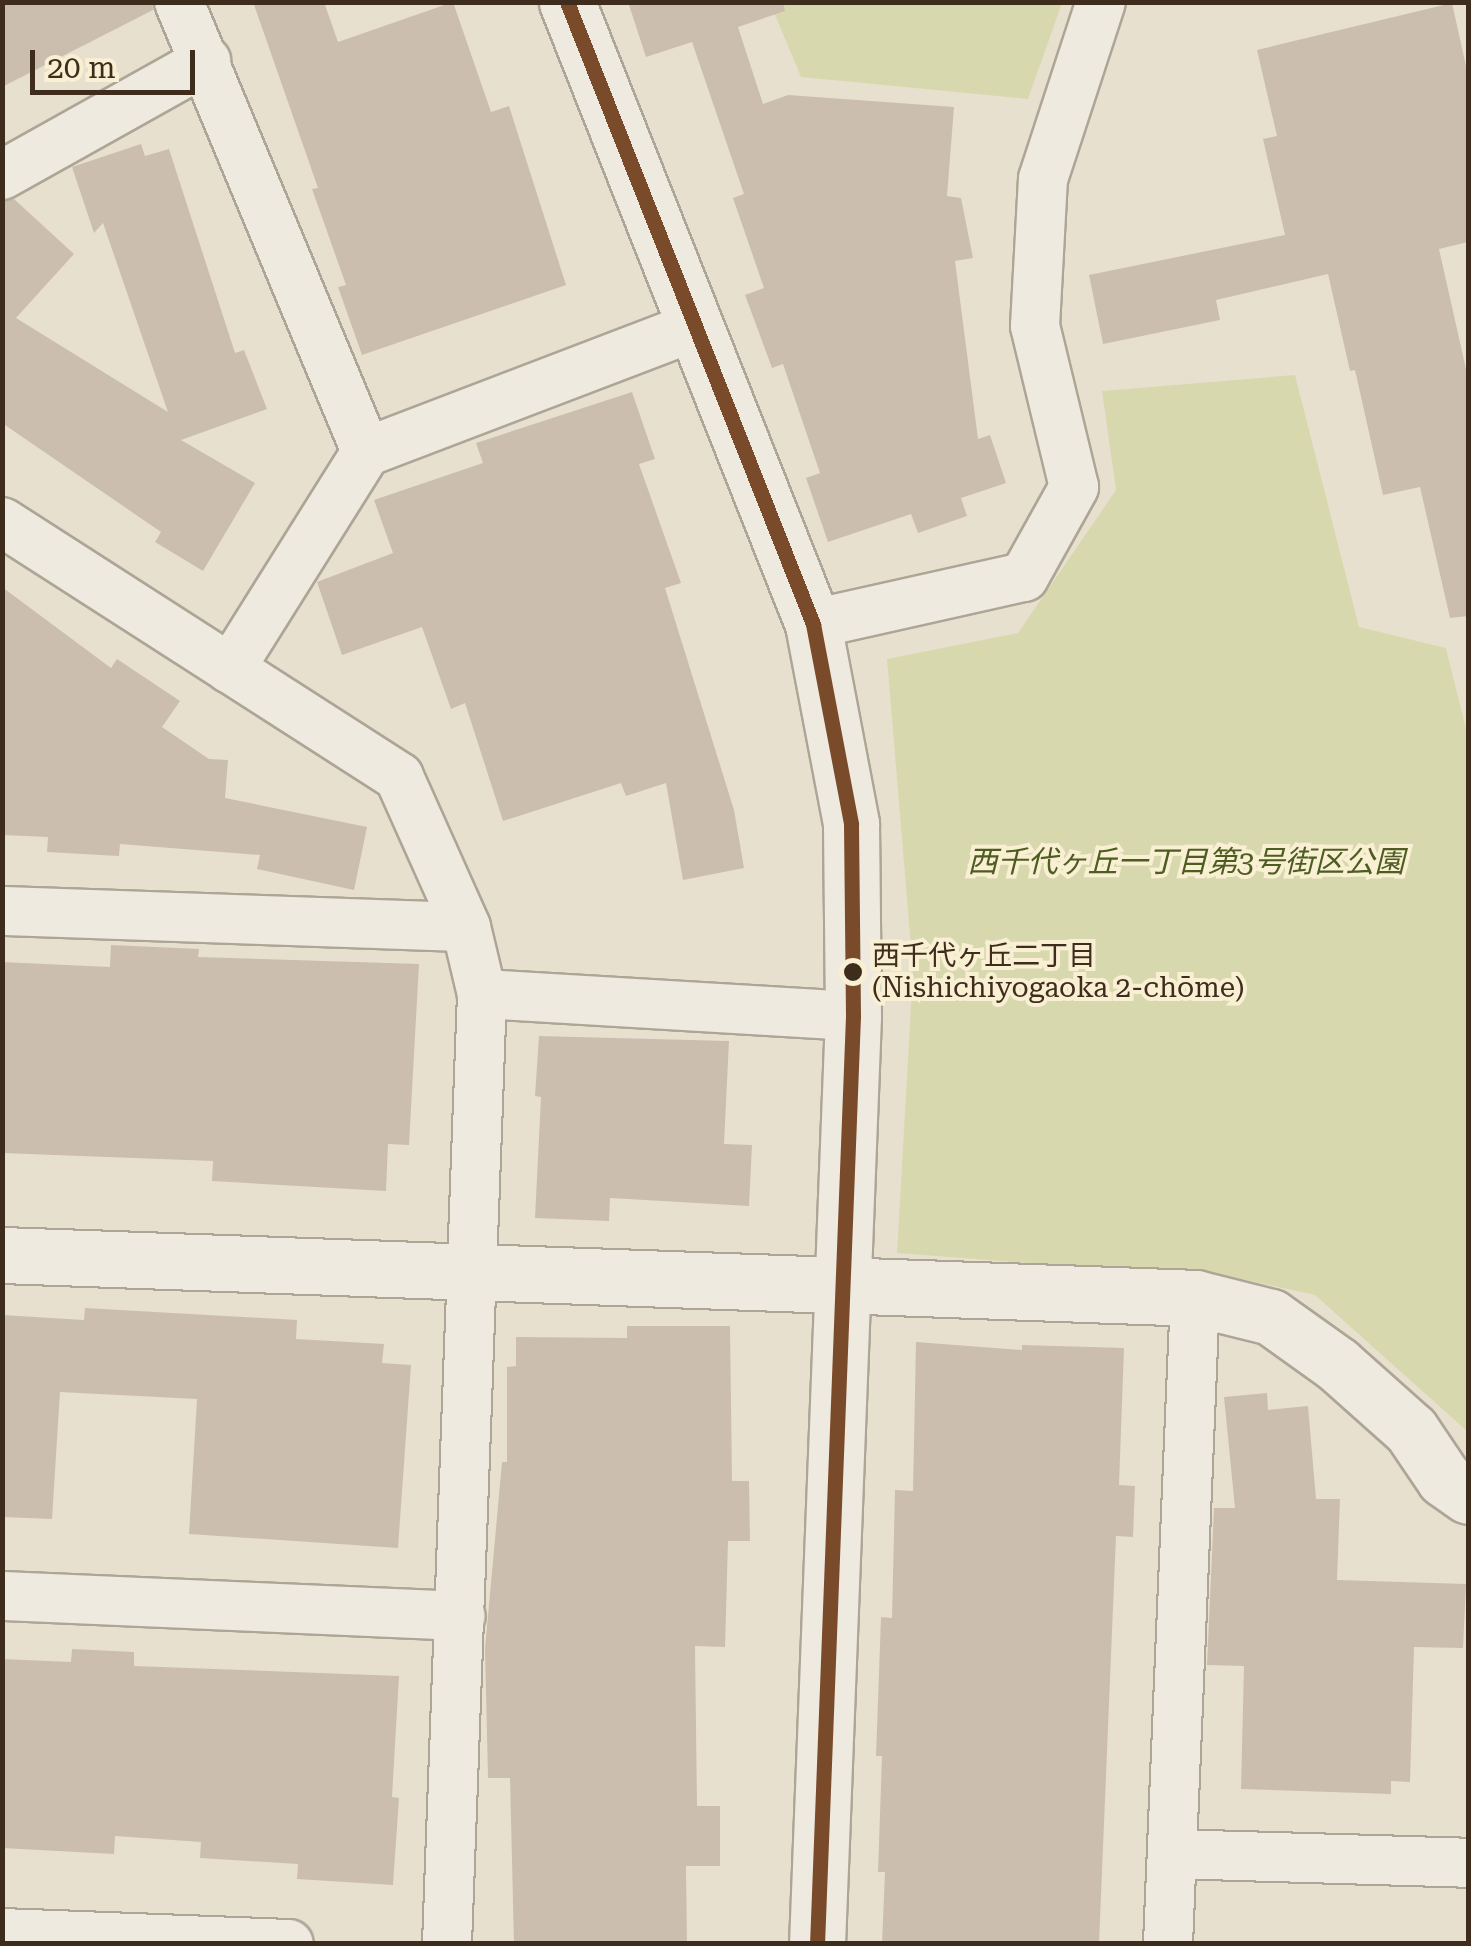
<!DOCTYPE html>
<html>
<head>
<meta charset="utf-8">
<style>
	body { margin:0 }
	#map { position:relative; width:1471px; height:1946px; overflow:hidden; background:#e8e0ce; font-family:"Roboto Serif","Noto Sans JP",serif }
	div>[style] { position:absolute }
	.green>* { inset:0; background:#d8d8af }
	.building>* { inset:0; background:#ccbeae }
	.roads { filter:drop-shadow(2px 0 #ada596) drop-shadow(-2px 0 #ada596) drop-shadow(0 2px #ada596) drop-shadow(0 -2px #ada596) }
	.minor>* { height:48px; margin:-24px; padding:0 24px; transform-origin:24px; border-radius:24px; background:#efeae0 }
	.tertiary>* { height:55px; margin:-27.5px; padding:0 27.5px; transform-origin:27.5px; border-radius:27.5px; background:#efeae0 }
	.bus-1>* { height:15px; margin:-7.5px; padding:0 7.5px; transform-origin:7.5px; border-radius:7.5px; background:#7a4b2a }
	.dots>* { width:28px; height:28px; translate:-50% -50%; box-sizing:border-box; border:5px solid #f9efd3; border-radius:50% }
	span { translate:-50% -50%; white-space:nowrap; text-align:center; line-height:1.15; -webkit-text-stroke:8px #f9efd3; paint-order:stroke }
	.bus-label { font-size:28px; color:#3e2d1d }
	.left { translate:0 -50%; text-align:left }
	.park-label { font-size:30px; color:#4d5c21; font-style:italic }
	.frame { position:absolute; inset:0; border:5px solid #3e2d1d; pointer-events:none }
	.scale { position:absolute; left:30px; top:50px; width:165px; height:45px; box-sizing:border-box; border:5px solid #3e2d1d; border-top:0; padding-left:12px; font-size:30px; line-height:35px; white-space:nowrap; color:#3e2d1d; -webkit-text-stroke:8px #f9efd3; paint-order:stroke }
</style>
</head>
<body>
<div id="map">
	<div class="green">
		<i style="clip-path:polygon(770px 3px,1062px 3px,1028px 99px,801px 77px)"></i>
		<i style="clip-path:polygon(1295px 375px,1359px 627px,1446px 648px,1468px 737px,1468px 1432px,1315px 1295px,1241px 1279px,897px 1253px,913px 971px,887px 659px,1018px 633px,1116px 490px,1102px 391px)"></i>
	</div>
	<div class="building">
		<i style="clip-path:polygon(2px 2px,152px 2px,153px 10px,2px 87px)"></i>
		<i style="clip-path:polygon(253px 2px,324px 2px,338px 42px,453px 2px,491px 112px,509px 106px,566px 285px,362px 355px,338px 287px,346px 285px,312px 189px,318px 188px)"></i>
		<i style="clip-path:polygon(628px 2px,783px 2px,785px 11px,738px 27px,763px 104px,788px 95px,954px 107px,947px 196px,961px 198px,973px 258px,955px 261px,978px 439px,990px 435px,1006px 483px,961px 498px,967px 516px,918px 533px,911px 514px,828px 542px,806px 478px,820px 473px,783px 364px,772px 368px,745px 295px,764px 288px,733px 198px,744px 194px,692px 42px,646px 57px)"></i>
		<i style="clip-path:polygon(1452px 3px,1468px 75px,1468px 242px,1439px 249px,1468px 378px,1468px 616px,1450px 618px,1420px 487px,1383px 495px,1355px 370px,1350px 371px,1328px 274px,1216px 300px,1220px 320px,1103px 344px,1089px 275px,1285px 235px,1263px 139px,1277px 136px,1257px 50px)"></i>
		<i style="clip-path:polygon(141px 144px,145px 156px,169px 149px,235px 353px,244px 350px,267px 409px,181px 440px,255px 483px,203px 571px,155px 542px,161px 532px,2px 423px,2px 202px,14px 199px,74px 254px,16px 318px,168px 412px,103px 223px,94px 233px,72px 167px)"></i>
		<i style="clip-path:polygon(632px 392px,655px 459px,639px 464px,681px 583px,665px 588px,734px 810px,744px 868px,683px 880px,666px 783px,626px 796px,621px 783px,503px 821px,465px 703px,451px 709px,422px 627px,342px 655px,317px 582px,393px 553px,374px 500px,483px 463px,476px 443px)"></i>
		<i style="clip-path:polygon(2px 587px,111px 668px,117px 659px,180px 701px,162px 727px,209px 759px,228px 760px,225px 798px,367px 827px,354px 890px,257px 869px,260px 855px,120px 844px,119px 856px,47px 852px,48px 837px,2px 835px)"></i>
		<i style="clip-path:polygon(111px 945px,199px 949px,198px 957px,419px 964px,409px 1145px,388px 1144px,386px 1191px,212px 1181px,213px 1161px,2px 1153px,2px 962px,110px 967px)"></i>
		<i style="clip-path:polygon(539px 1036px,729px 1041px,724px 1144px,752px 1145px,749px 1206px,610px 1198px,609px 1221px,535px 1218px,541px 1097px,535px 1096px)"></i>
		<i style="clip-path:polygon(85px 1308px,297px 1320px,296px 1339px,384px 1344px,382px 1363px,411px 1365px,398px 1548px,189px 1534px,197px 1399px,60px 1392px,52px 1519px,2px 1517px,2px 1315px,84px 1320px)"></i>
		<i style="clip-path:polygon(627px 1326px,730px 1326px,732px 1481px,749px 1481px,750px 1541px,728px 1541px,725px 1647px,695px 1646px,697px 1806px,720px 1806px,720px 1866px,686px 1866px,687px 1944px,514px 1944px,510px 1778px,488px 1778px,485px 1649px,502px 1462px,507px 1462px,507px 1367px,516px 1366px,516px 1337px,627px 1338px)"></i>
		<i style="clip-path:polygon(916px 1342px,1022px 1350px,1022px 1345px,1124px 1348px,1119px 1485px,1135px 1486px,1133px 1537px,1116px 1536px,1099px 1944px,882px 1944px,885px 1872px,878px 1872px,882px 1756px,876px 1756px,881px 1617px,892px 1618px,895px 1490px,913px 1491px)"></i>
		<i style="clip-path:polygon(1267px 1393px,1268px 1410px,1308px 1406px,1316px 1499px,1340px 1499px,1337px 1580px,1466px 1584px,1463px 1648px,1414px 1647px,1410px 1782px,1391px 1781px,1391px 1794px,1241px 1789px,1244px 1666px,1207px 1665px,1214px 1508px,1235px 1508px,1224px 1397px)"></i>
		<i style="clip-path:polygon(72px 1649px,134px 1652px,134px 1666px,399px 1676px,392px 1797px,399px 1798px,393px 1885px,297px 1879px,298px 1864px,200px 1858px,201px 1842px,115px 1836px,114px 1854px,2px 1848px,2px 1659px,71px 1662px)"></i>
	</div>
	<div class="roads">
		<div class="minor">
			<i style="left:179px;top:2px;width:487px;rotate:67.4deg"></i>
			<i style="left:2px;top:175px;width:234px;rotate:-29.2deg"></i>
			<i style="left:2px;top:522px;width:472px;rotate:32.7deg"></i>
			<i style="left:399px;top:777px;width:164px;rotate:65.9deg"></i>
			<i style="left:466px;top:927px;width:69px;rotate:76.6deg"></i>
			<i style="left:482px;top:994px;width:951px;rotate:92.11deg"></i>
			<i style="left:813px;top:624px;width:216px;rotate:-12.6deg"></i>
			<i style="left:1024px;top:577px;width:103px;rotate:-60.9deg"></i>
			<i style="left:1074px;top:487px;width:166px;rotate:-103.6deg"></i>
			<i style="left:1035px;top:326px;width:147px;rotate:-86.9deg"></i>
			<i style="left:1043px;top:179px;width:186px;rotate:-71.9deg"></i>
			<i style="left:230px;top:669px;width:256px;rotate:-57.9deg"></i>
			<i style="left:366px;top:452px;width:353px;rotate:-20.9deg"></i>
			<i style="left:2px;top:911px;width:464px;rotate:2deg"></i>
			<i style="left:482px;top:994px;width:372px;rotate:3.4deg"></i>
			<i style="left:2px;top:1596px;width:459px;rotate:2.5deg"></i>
			<i style="left:1172px;top:1854px;width:296px;rotate:1.7deg"></i>
			<i style="left:2px;top:1933px;width:287px;rotate:2.2deg"></i>
			<i style="left:1168px;top:1944px;width:647px;rotate:-87.61deg"></i>
		</div>
		<div class="tertiary">
			<i style="left:567px;top:2px;width:669px;rotate:68.42deg"></i>
			<i style="left:813px;top:624px;width:204px;rotate:79.2deg"></i>
			<i style="left:851px;top:824px;width:192px;rotate:89.4deg"></i>
			<i style="left:853px;top:1016px;width:929px;rotate:92.22deg"></i>
			<i style="left:2px;top:1255px;width:1194px;rotate:2.06deg"></i>
			<i style="left:1195px;top:1298px;width:78px;rotate:14deg"></i>
			<i style="left:1271px;top:1317px;width:82px;rotate:35.6deg"></i>
			<i style="left:1338px;top:1365px;width:98px;rotate:41.7deg"></i>
			<i style="left:1411px;top:1430px;width:59px;rotate:56deg"></i>
			<i style="left:1444px;top:1479px;width:29px;rotate:35deg"></i>
		</div>
	</div>
	<div class="bus-1">
		<i style="left:567px;top:2px;width:669px;rotate:68.42deg"></i>
		<i style="left:813px;top:624px;width:204px;rotate:79.2deg"></i>
		<i style="left:851px;top:824px;width:192px;rotate:89.4deg"></i>
		<i style="left:853px;top:1016px;width:929px;rotate:92.22deg"></i>
	</div>
	<div class="dots">
		<i style="left:853px;top:972px;background:#3e2d1d"></i>
	</div>
	<div class="bus-label">
		<span class="left" style="left:872px;top:972px">西千代ヶ丘二丁目<br>(Nishichiyogaoka 2-chōme)</span>
	</div>
	<div class="park-label">
		<span style="left:1186px;top:862px">西千代ヶ丘一丁目第3号街区公園</span>
	</div>
	<div class="frame"></div>
	<div class="scale">20 m</div>
</div>
</body>
</html>
